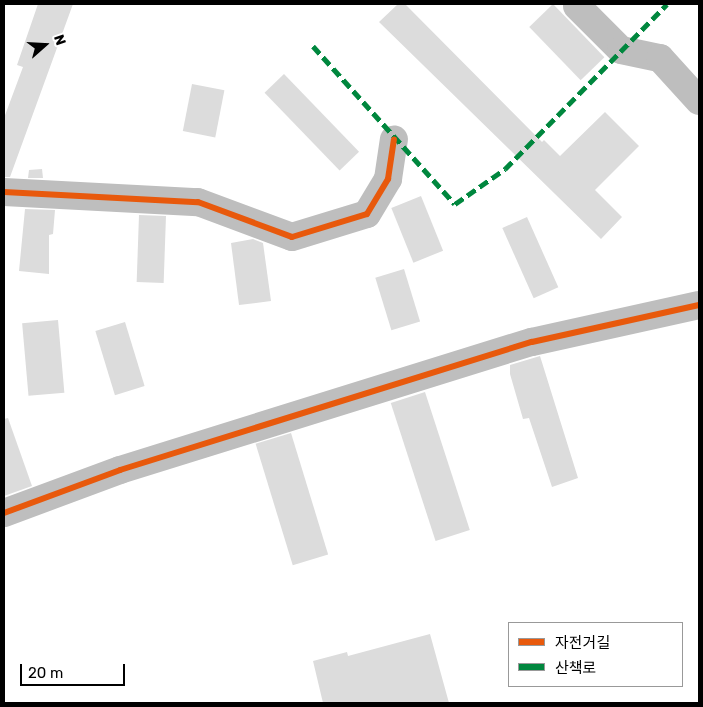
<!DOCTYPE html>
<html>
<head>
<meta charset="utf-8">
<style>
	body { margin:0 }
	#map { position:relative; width:703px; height:707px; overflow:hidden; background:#fff; font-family:Rubik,"Noto Sans KR",sans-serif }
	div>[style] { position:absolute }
	.building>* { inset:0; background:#dcdcdc; transform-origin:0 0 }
	.minor>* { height:28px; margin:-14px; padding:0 14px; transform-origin:14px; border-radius:14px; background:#bebebe }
	.quiet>* { height:5px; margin-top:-2.5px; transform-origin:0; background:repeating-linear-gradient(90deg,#00873e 0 10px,transparent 0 15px) }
	.cycleway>* { height:6px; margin:-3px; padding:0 3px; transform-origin:3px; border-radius:3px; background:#e8590c }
	span { translate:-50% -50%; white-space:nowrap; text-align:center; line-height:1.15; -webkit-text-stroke:4.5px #fff; paint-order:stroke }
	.frame { position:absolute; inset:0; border:5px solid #000; pointer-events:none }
	.legend { position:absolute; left:508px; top:622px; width:175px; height:65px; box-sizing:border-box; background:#fff; border:1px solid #999; margin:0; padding:6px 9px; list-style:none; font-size:15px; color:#000 }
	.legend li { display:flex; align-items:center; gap:10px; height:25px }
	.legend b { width:25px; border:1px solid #999 }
	.north { position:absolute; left:20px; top:20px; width:50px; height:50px; -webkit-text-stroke:4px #fff; paint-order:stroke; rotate:71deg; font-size:14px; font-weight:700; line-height:20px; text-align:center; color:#000 }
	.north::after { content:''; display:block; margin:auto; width:18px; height:22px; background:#000; clip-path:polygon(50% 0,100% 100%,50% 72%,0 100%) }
	.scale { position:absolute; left:20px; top:664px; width:105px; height:22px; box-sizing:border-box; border:2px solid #000; border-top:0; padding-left:6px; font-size:15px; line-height:18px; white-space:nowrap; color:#000; -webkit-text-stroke:4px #fff; paint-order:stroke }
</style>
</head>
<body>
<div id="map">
	<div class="building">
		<i style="clip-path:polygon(38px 4px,73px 4px,10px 177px,4px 177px,4px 118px,23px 67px,17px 65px)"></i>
		<i style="clip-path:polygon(398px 4px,405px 4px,542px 142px,544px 140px,560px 156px,605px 112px,639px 146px,595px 190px,622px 217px,601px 239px,379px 22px)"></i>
		<i style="left:553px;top:4px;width:74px;height:33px;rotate:46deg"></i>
		<i style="left:284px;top:74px;width:108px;height:27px;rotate:46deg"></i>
		<i style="left:192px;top:84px;width:33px;height:48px;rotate:11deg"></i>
		<i style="clip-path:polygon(42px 169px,43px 178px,28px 178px,29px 170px)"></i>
		<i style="left:421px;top:196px;width:59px;height:32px;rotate:68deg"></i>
		<i style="clip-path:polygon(25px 209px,55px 210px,53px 234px,49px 235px,49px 274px,19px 271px)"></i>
		<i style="left:139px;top:215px;width:27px;height:67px;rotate:2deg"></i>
		<i style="left:527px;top:217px;width:77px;height:27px;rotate:66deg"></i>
		<i style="clip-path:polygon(253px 239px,263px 243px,271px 301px,239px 305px,231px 243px)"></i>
		<i style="left:404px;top:269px;width:55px;height:30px;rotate:73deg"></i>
		<i style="left:58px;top:320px;width:73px;height:36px;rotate:85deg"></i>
		<i style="left:125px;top:322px;width:67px;height:31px;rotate:73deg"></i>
		<i style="clip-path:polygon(540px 356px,578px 478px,552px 487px,529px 418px,523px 419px,510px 374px,510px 365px)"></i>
		<i style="left:425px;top:392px;width:145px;height:36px;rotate:72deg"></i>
		<i style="clip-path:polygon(8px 418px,32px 486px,4px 496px,4px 419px)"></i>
		<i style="left:291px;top:433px;width:127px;height:37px;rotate:73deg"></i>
		<i style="clip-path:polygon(430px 634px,449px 703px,323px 703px,313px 661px,347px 652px,348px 656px)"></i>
	</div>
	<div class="minor">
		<i style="left:577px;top:6px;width:62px;rotate:45deg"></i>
		<i style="left:621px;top:50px;width:40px;rotate:12deg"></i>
		<i style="left:660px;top:58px;width:58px;rotate:47.8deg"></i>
		<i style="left:4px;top:192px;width:194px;rotate:3deg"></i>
		<i style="left:198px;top:202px;width:100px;rotate:20.4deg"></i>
		<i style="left:292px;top:237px;width:78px;rotate:-17deg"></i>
		<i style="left:367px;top:214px;width:41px;rotate:-59deg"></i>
		<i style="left:388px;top:179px;width:40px;rotate:-81.5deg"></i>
		<i style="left:4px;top:513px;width:124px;rotate:-20.3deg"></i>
		<i style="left:120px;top:470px;width:431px;rotate:-17.3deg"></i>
		<i style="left:532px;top:342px;width:171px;rotate:-12.5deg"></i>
	</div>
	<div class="quiet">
		<i style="left:313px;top:46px;width:212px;rotate:48.1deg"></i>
		<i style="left:455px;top:204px;width:61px;rotate:-35deg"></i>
		<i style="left:505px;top:169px;width:231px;rotate:-45.5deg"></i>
	</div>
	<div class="cycleway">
		<i style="left:4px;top:192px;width:194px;rotate:3deg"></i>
		<i style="left:198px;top:202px;width:100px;rotate:20.4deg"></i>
		<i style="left:292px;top:237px;width:78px;rotate:-17deg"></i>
		<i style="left:367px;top:214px;width:41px;rotate:-59deg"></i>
		<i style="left:388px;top:179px;width:40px;rotate:-81.5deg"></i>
		<i style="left:4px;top:513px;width:124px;rotate:-20.3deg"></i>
		<i style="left:120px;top:470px;width:431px;rotate:-17.3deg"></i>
		<i style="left:532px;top:342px;width:171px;rotate:-12.5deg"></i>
	</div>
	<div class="frame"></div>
	<ul class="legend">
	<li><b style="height:6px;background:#e8590c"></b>자전거길</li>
	<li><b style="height:6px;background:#00873e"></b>산책로</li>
	</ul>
	<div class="north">N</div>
	<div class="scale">20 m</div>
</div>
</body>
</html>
